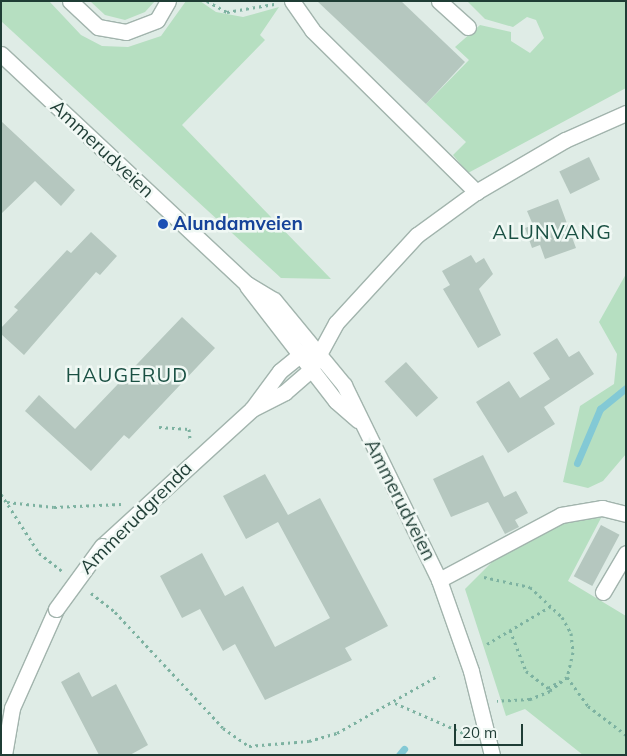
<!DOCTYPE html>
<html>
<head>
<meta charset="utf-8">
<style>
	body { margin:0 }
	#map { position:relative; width:627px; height:756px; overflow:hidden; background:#dfece6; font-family:Mulish,sans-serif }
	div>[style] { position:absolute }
	.green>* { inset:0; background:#b6dfc1 }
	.stream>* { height:7px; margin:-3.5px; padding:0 3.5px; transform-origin:3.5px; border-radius:3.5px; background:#83c9d5 }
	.building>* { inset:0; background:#b5c7bf; transform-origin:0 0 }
	.path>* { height:3px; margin-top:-1.5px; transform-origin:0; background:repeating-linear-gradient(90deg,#7db2a1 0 2.5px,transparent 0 6.5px) }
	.roads { filter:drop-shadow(1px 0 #a2b4ad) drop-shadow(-1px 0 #a2b4ad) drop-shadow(0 1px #a2b4ad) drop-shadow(0 -1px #a2b4ad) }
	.minor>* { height:15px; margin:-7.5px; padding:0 7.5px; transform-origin:7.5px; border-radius:7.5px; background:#fff }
	.bridges { filter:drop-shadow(1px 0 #a2b4ad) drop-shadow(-1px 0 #a2b4ad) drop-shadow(0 1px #a2b4ad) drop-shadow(0 -1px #a2b4ad) }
	.minor-bridge>* { height:15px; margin:-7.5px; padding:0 7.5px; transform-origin:7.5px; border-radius:7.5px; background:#fff }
	.dots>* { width:14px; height:14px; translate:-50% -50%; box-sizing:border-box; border:2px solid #f0f8f4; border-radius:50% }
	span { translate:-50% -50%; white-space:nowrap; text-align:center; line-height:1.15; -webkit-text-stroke:5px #f0f8f4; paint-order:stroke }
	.street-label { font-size:19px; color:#1f3d35 }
	.transit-label { font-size:19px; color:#164399; font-weight:700 }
	.left { translate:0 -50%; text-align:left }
	.neighbourhood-label { font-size:20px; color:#1a5043; letter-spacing:1px }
	.frame { position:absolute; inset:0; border:2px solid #1f3d35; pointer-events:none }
	.scale { position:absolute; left:454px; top:724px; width:69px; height:22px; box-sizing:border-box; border:2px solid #1f3d35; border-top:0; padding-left:6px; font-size:15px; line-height:18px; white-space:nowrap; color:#1f3d35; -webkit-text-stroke:4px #f0f8f4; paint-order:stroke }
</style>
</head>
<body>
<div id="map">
	<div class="green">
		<i style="clip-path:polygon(1px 1px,49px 1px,81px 35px,102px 46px,128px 47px,161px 36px,186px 1px,200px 1px,216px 12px,243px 17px,279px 7px,260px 35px,265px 40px,182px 125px,331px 279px,281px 278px,1px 21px)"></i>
		<i style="clip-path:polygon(90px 1px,155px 1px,145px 12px,125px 20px,105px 15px)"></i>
		<i style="clip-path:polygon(467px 1px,626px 1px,626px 88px,468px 173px,453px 155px,466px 142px,426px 104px,469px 60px,455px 47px,480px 25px,511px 32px,511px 41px,530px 53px,544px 38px,536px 20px,527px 17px,513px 27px,485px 19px)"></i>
		<i style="clip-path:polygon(626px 274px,626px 454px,603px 481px,588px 488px,563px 482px,580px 406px,614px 384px,617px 354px,599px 322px)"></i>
		<i style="clip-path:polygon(601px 518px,568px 581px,626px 616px,626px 755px,583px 755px,525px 709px,506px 716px,465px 589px,502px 552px,545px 529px,573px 519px)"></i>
	</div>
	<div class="stream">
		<i style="left:577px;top:463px;width:59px;rotate:-66.9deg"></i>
		<i style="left:600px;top:409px;width:33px;rotate:-39deg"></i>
		<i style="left:399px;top:755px;width:8px;rotate:-50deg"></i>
	</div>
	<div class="building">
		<i style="clip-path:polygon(317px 1px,401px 1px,465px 62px,426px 104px)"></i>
		<i style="clip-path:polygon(1px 121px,75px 190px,61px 206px,35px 181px,1px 214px)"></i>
		<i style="left:589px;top:157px;width:25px;height:33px;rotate:64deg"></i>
		<i style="clip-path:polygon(558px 199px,576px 248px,545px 259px,540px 245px,532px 248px,525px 228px,533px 225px,527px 211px)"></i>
		<i style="clip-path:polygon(91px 232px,117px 256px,100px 275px,96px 272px,24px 355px,1px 334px,1px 328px,18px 310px,14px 307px,67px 250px,71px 253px)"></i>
		<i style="clip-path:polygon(471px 255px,476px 263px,484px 258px,493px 274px,479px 289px,501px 335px,478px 348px,443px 289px,450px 285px,442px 271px)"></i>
		<i style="clip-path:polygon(182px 317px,215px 348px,129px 439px,124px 435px,91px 471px,25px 411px,39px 395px,75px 429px)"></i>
		<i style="clip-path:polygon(557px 338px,569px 357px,579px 351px,594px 374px,544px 407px,555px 424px,508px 453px,476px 402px,509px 381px,520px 398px,550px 379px,533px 353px)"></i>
		<i style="left:406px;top:362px;width:48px;height:29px;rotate:48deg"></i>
		<i style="clip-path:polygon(483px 455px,504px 497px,516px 491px,528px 513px,515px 520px,519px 527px,505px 534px,488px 502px,451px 517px,433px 479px)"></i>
		<i style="clip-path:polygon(265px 474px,288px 515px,320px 498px,388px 626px,345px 648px,352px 660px,265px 700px,235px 644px,223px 651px,200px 609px,182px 618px,160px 576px,202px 553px,225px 596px,243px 586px,275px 647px,330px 618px,278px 522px,246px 539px,223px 496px)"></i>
		<i style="left:601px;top:525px;width:21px;height:58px;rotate:28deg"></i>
		<i style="clip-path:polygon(79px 672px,92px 697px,116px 684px,148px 745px,130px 755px,99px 755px,61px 682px)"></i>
	</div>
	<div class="path">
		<i style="left:207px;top:1px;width:23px;rotate:29deg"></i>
		<i style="left:227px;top:12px;width:48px;rotate:-9.7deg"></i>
		<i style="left:159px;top:427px;width:30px;rotate:4deg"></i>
		<i style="left:189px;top:429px;width:10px;rotate:84deg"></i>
		<i style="left:1px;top:494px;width:70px;rotate:57.2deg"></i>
		<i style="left:39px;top:553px;width:29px;rotate:38deg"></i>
		<i style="left:7px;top:502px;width:47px;rotate:6.1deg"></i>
		<i style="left:54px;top:507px;width:67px;rotate:-2.6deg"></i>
		<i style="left:484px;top:577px;width:47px;rotate:12.3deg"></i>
		<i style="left:530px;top:587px;width:44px;rotate:43.2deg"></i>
		<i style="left:562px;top:617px;width:18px;rotate:61deg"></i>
		<i style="left:571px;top:633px;width:19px;rotate:84deg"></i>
		<i style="left:573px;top:652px;width:26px;rotate:103deg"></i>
		<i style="left:567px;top:677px;width:22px;rotate:141deg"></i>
		<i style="left:550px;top:691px;width:22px;rotate:158deg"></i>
		<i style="left:530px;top:699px;width:33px;rotate:177deg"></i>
		<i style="left:91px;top:593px;width:31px;rotate:38deg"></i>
		<i style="left:115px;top:612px;width:158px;rotate:47deg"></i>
		<i style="left:223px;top:728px;width:32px;rotate:35deg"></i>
		<i style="left:249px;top:746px;width:60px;rotate:-4.8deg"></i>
		<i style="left:309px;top:741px;width:29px;rotate:-16deg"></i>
		<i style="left:337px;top:733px;width:117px;rotate:-29.6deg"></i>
		<i style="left:510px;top:630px;width:44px;rotate:68.7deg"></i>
		<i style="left:526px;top:671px;width:28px;rotate:38deg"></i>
		<i style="left:548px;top:688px;width:14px;rotate:-30deg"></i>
		<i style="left:487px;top:644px;width:74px;rotate:-30.7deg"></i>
		<i style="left:567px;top:677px;width:36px;rotate:54deg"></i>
		<i style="left:588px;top:706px;width:48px;rotate:37.3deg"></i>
		<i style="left:395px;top:703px;width:80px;rotate:23.7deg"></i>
	</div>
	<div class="roads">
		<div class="minor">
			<i style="left:70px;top:1px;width:38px;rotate:43deg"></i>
			<i style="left:98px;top:27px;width:28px;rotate:10deg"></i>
			<i style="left:126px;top:32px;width:33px;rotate:-21deg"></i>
			<i style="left:157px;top:20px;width:22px;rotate:-60deg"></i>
			<i style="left:292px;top:1px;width:35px;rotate:55deg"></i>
			<i style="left:312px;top:30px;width:231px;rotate:44.6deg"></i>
			<i style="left:439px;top:1px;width:39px;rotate:42deg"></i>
			<i style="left:1px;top:54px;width:337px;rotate:43.1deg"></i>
			<i style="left:247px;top:284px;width:31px;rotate:31deg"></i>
			<i style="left:274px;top:300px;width:110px;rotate:50.5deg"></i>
			<i style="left:344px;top:385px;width:217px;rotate:64deg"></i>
			<i style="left:439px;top:580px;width:96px;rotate:70.6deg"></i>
			<i style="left:471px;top:671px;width:87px;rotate:76deg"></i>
			<i style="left:247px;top:286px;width:145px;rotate:52.3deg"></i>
			<i style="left:336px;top:401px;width:29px;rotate:41deg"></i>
			<i style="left:252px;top:409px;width:37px;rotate:-27deg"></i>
			<i style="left:285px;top:392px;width:35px;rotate:-41deg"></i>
			<i style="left:311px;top:369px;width:52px;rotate:-61.5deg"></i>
			<i style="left:336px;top:323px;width:120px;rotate:-47.4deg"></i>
			<i style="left:417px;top:235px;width:73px;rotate:-36.1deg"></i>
			<i style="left:476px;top:192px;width:103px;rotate:-30.3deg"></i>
			<i style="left:565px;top:140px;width:67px;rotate:-23.9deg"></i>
			<i style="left:102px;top:546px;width:203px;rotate:-42.4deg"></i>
			<i style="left:252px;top:409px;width:47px;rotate:-53.6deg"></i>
			<i style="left:280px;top:371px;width:26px;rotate:-39deg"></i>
			<i style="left:300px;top:355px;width:19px;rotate:-18deg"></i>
			<i style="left:439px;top:580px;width:138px;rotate:-28deg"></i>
			<i style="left:561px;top:515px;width:42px;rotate:-9.7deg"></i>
			<i style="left:602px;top:508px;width:25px;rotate:14deg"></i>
			<i style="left:603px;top:592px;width:45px;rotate:-59.5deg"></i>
			<i style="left:4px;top:755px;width:48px;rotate:-80.3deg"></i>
			<i style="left:12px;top:708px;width:108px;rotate:-66deg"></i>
		</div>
	</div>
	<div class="bridges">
		<div class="minor-bridge">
			<i style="left:56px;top:609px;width:78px;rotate:-53.9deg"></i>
		</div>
	</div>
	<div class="dots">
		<i style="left:163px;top:224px;background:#1a4fb4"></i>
	</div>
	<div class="street-label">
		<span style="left:102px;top:149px;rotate:43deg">Ammerudveien</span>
		<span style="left:400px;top:500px;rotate:63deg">Ammerudveien</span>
		<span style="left:136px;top:518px;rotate:-45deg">Ammerudgrenda</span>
	</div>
	<div class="transit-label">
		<span class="left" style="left:173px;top:224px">Alundamveien</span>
	</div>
	<div class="neighbourhood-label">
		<span style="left:552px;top:231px">ALUNVANG</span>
		<span style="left:127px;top:374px">HAUGERUD</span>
	</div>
	<div class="frame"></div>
	<div class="scale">20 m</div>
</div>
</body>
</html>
